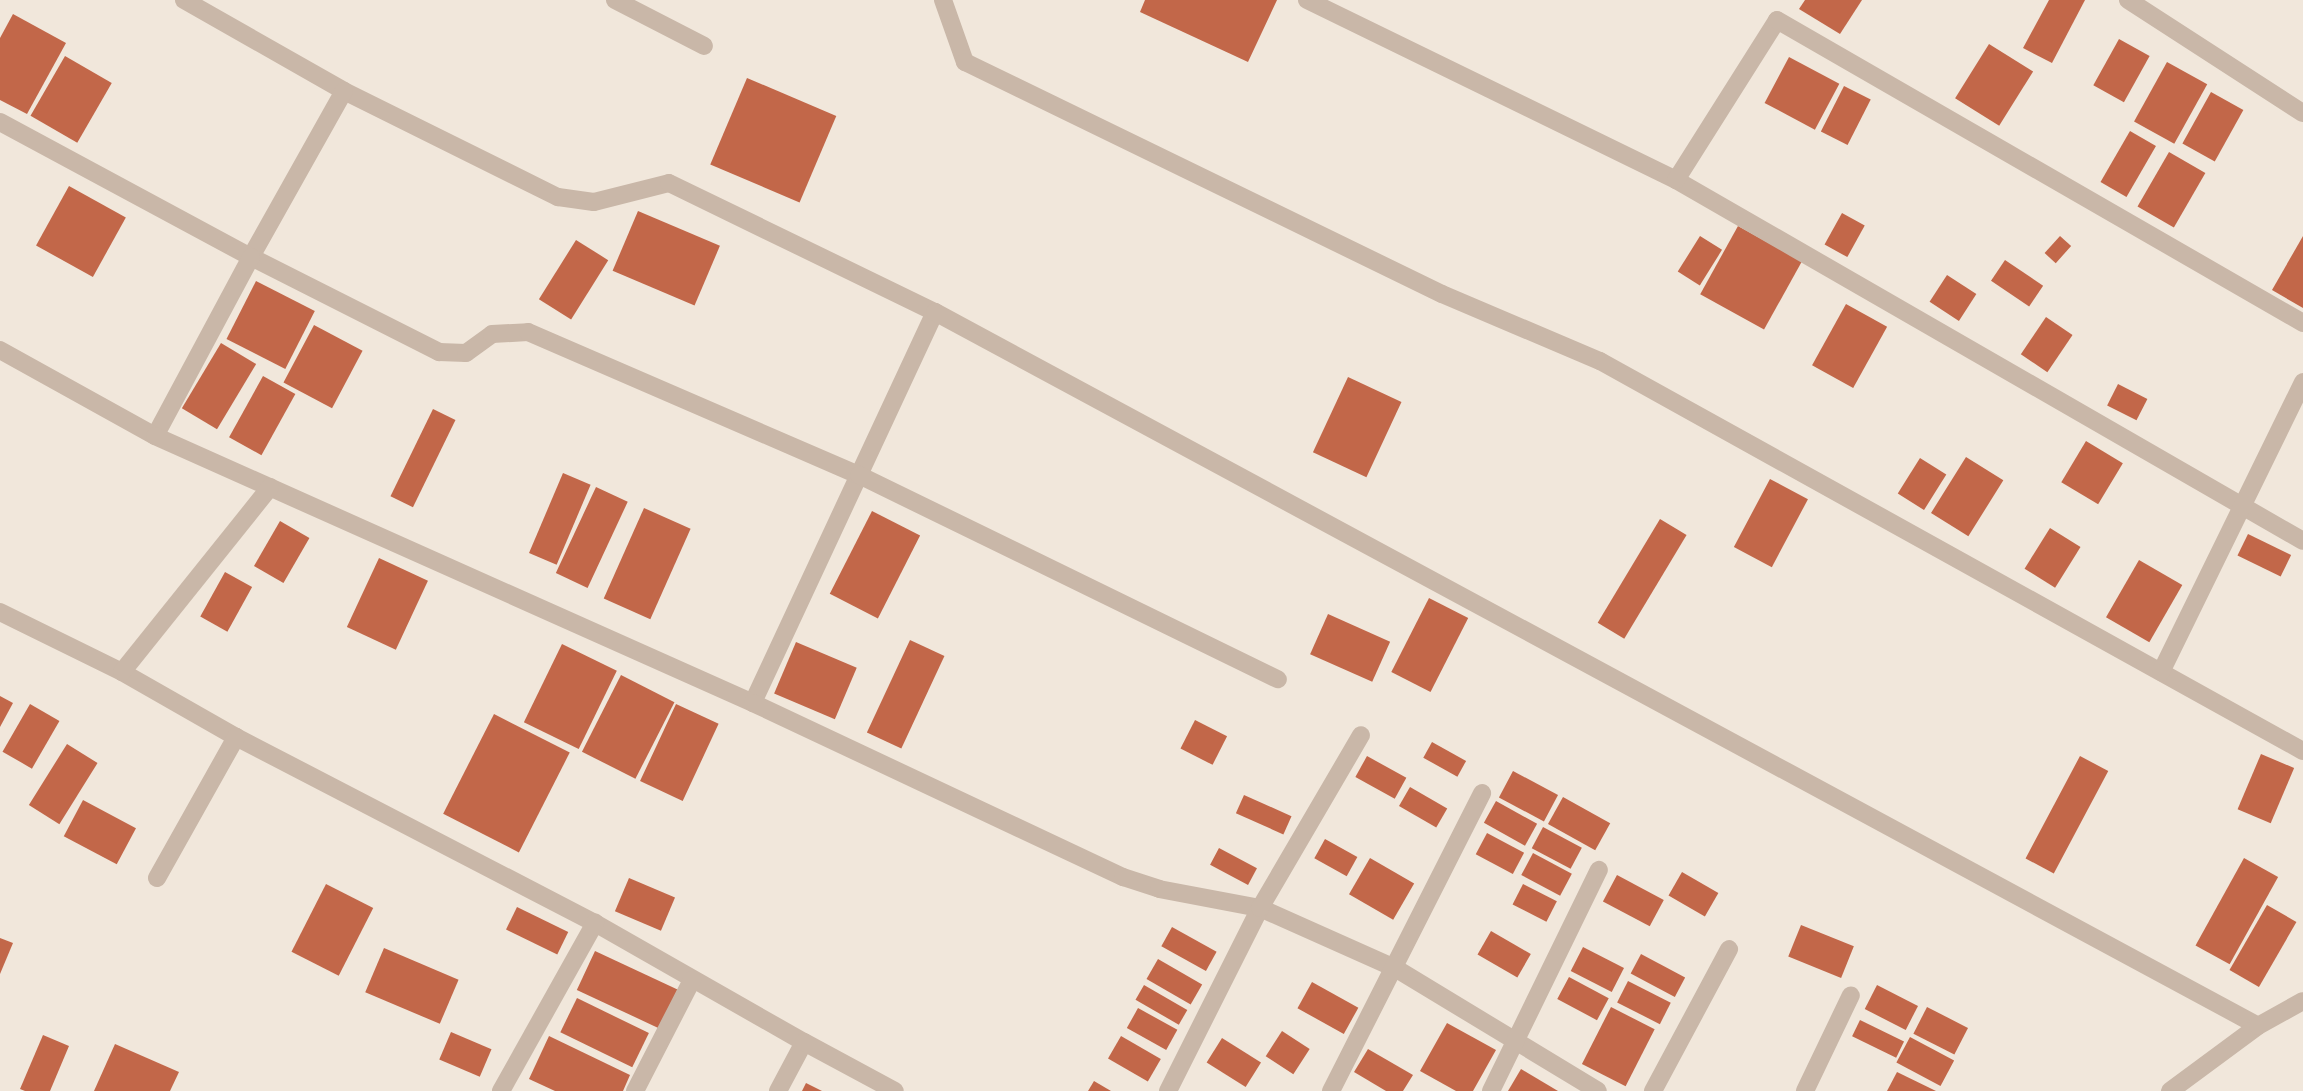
<!DOCTYPE html>
<html>
<head>
<meta charset="utf-8">
<style>
	body { margin:0 }
	#map { position:relative; width:2303px; height:1091px; overflow:hidden; background:#f1e7db; font-family:Rubik,sans-serif }
	div>[style] { position:absolute }
	.building>* { inset:0; background:#c26749; transform-origin:0 0 }
	.street>* { height:18px; margin:-9px; padding:0 9px; transform-origin:9px; border-radius:9px; background:#c9b7a8 }
	span { translate:-50% -50%; white-space:nowrap; text-align:center; line-height:1.15; -webkit-text-stroke:7px #f9f1e8; paint-order:stroke }
</style>
</head>
<body>
<div id="map">
	<div class="building">
		<i style="clip-path:polygon(1145px 0,1277px 0,1248px 62px,1140px 12px)"></i>
		<i style="clip-path:polygon(1805px 0,1862px 0,1840px 34px,1799px 9px)"></i>
		<i style="clip-path:polygon(2049px 0,2085px 0,2052px 63px,2023px 48px)"></i>
		<i style="clip-path:polygon(13px 14px,66px 43px,27px 114px,0 100px,0 38px)"></i>
		<i style="left:2119px;top:39px;width:35px;height:53px;rotate:29deg"></i>
		<i style="left:1989px;top:44px;width:52px;height:64px;rotate:32deg"></i>
		<i style="left:65px;top:56px;width:54px;height:69px;rotate:30deg"></i>
		<i style="left:1789px;top:57px;width:57px;height:52px;rotate:28deg"></i>
		<i style="left:2167px;top:62px;width:46px;height:68px;rotate:29deg"></i>
		<i style="left:747px;top:78px;width:97px;height:94px;rotate:23deg"></i>
		<i style="left:1844px;top:86px;width:30px;height:51px;rotate:27deg"></i>
		<i style="left:2211px;top:92px;width:37px;height:59px;rotate:29deg"></i>
		<i style="left:2130px;top:131px;width:30px;height:59px;rotate:30deg"></i>
		<i style="left:2169px;top:152px;width:42px;height:63px;rotate:30deg"></i>
		<i style="left:69px;top:186px;width:65px;height:68px;rotate:29deg"></i>
		<i style="left:638px;top:211px;width:89px;height:65px;rotate:23deg"></i>
		<i style="left:1842px;top:213px;width:26px;height:36px;rotate:29deg"></i>
		<i style="left:1738px;top:226px;width:73px;height:78px;rotate:29deg"></i>
		<i style="left:1700px;top:236px;width:26px;height:42px;rotate:32deg"></i>
		<i style="left:2060px;top:236px;width:15px;height:23px;rotate:42deg"></i>
		<i style="clip-path:polygon(2303px 236px,2303px 308px,2272px 290px)"></i>
		<i style="left:576px;top:240px;width:38px;height:70px;rotate:32deg"></i>
		<i style="left:2005px;top:260px;width:46px;height:25px;rotate:34deg"></i>
		<i style="left:1947px;top:275px;width:35px;height:32px;rotate:33deg"></i>
		<i style="left:256px;top:281px;width:66px;height:65px;rotate:27deg"></i>
		<i style="left:1846px;top:304px;width:47px;height:70px;rotate:29deg"></i>
		<i style="left:2046px;top:317px;width:32px;height:45px;rotate:34deg"></i>
		<i style="left:314px;top:325px;width:55px;height:65px;rotate:28deg"></i>
		<i style="left:221px;top:343px;width:41px;height:76px;rotate:31deg"></i>
		<i style="left:263px;top:376px;width:37px;height:70px;rotate:29deg"></i>
		<i style="left:1348px;top:377px;width:59px;height:83px;rotate:25deg"></i>
		<i style="left:2118px;top:384px;width:33px;height:24px;rotate:27deg"></i>
		<i style="left:433px;top:409px;width:25px;height:97px;rotate:26deg"></i>
		<i style="left:2086px;top:441px;width:43px;height:48px;rotate:31deg"></i>
		<i style="left:1966px;top:457px;width:44px;height:66px;rotate:32deg"></i>
		<i style="left:1920px;top:458px;width:31px;height:42px;rotate:32deg"></i>
		<i style="left:563px;top:473px;width:30px;height:87px;rotate:23deg"></i>
		<i style="left:1770px;top:479px;width:43px;height:77px;rotate:28deg"></i>
		<i style="left:596px;top:487px;width:35px;height:95px;rotate:25deg"></i>
		<i style="left:644px;top:508px;width:51px;height:99px;rotate:24deg"></i>
		<i style="left:872px;top:511px;width:54px;height:93px;rotate:27deg"></i>
		<i style="left:1660px;top:519px;width:31px;height:121px;rotate:31deg"></i>
		<i style="left:280px;top:521px;width:34px;height:52px;rotate:30deg"></i>
		<i style="left:2050px;top:528px;width:36px;height:48px;rotate:32deg"></i>
		<i style="left:2248px;top:534px;width:48px;height:24px;rotate:26deg"></i>
		<i style="left:379px;top:558px;width:54px;height:76px;rotate:25deg"></i>
		<i style="left:2139px;top:560px;width:50px;height:66px;rotate:30deg"></i>
		<i style="left:225px;top:572px;width:31px;height:51px;rotate:29deg"></i>
		<i style="left:1429px;top:598px;width:44px;height:83px;rotate:27deg"></i>
		<i style="left:1328px;top:614px;width:68px;height:44px;rotate:24deg"></i>
		<i style="left:910px;top:640px;width:38px;height:102px;rotate:25deg"></i>
		<i style="left:796px;top:642px;width:66px;height:56px;rotate:23deg"></i>
		<i style="left:562px;top:644px;width:61px;height:87px;rotate:26deg"></i>
		<i style="left:621px;top:675px;width:60px;height:86px;rotate:27deg"></i>
		<i style="clip-path:polygon(0 696px,13px 703px,0 727px)"></i>
		<i style="left:30px;top:704px;width:34px;height:55px;rotate:30deg"></i>
		<i style="left:676px;top:704px;width:47px;height:85px;rotate:25deg"></i>
		<i style="left:494px;top:714px;width:85px;height:112px;rotate:27deg"></i>
		<i style="left:1195px;top:720px;width:36px;height:32px;rotate:27deg"></i>
		<i style="left:1432px;top:742px;width:39px;height:18px;rotate:29deg"></i>
		<i style="left:67px;top:744px;width:36px;height:72px;rotate:32deg"></i>
		<i style="left:2261px;top:754px;width:36px;height:60px;rotate:23deg"></i>
		<i style="left:1367px;top:756px;width:45px;height:24px;rotate:29deg"></i>
		<i style="left:2080px;top:756px;width:32px;height:116px;rotate:28deg"></i>
		<i style="left:1513px;top:771px;width:51px;height:30px;rotate:28deg"></i>
		<i style="left:1410px;top:787px;width:43px;height:22px;rotate:30deg"></i>
		<i style="left:1244px;top:795px;width:52px;height:20px;rotate:24deg"></i>
		<i style="left:1563px;top:797px;width:54px;height:31px;rotate:29deg"></i>
		<i style="left:83px;top:800px;width:60px;height:41px;rotate:28deg"></i>
		<i style="left:1496px;top:801px;width:47px;height:25px;rotate:29deg"></i>
		<i style="left:1543px;top:827px;width:44px;height:24px;rotate:28deg"></i>
		<i style="left:1487px;top:833px;width:42px;height:24px;rotate:28deg"></i>
		<i style="left:1325px;top:839px;width:37px;height:22px;rotate:29deg"></i>
		<i style="left:1219px;top:848px;width:43px;height:19px;rotate:28deg"></i>
		<i style="left:1533px;top:853px;width:44px;height:25px;rotate:28deg"></i>
		<i style="left:1370px;top:858px;width:51px;height:42px;rotate:30deg"></i>
		<i style="left:2244px;top:858px;width:39px;height:100px;rotate:29deg"></i>
		<i style="left:1682px;top:872px;width:42px;height:27px;rotate:30deg"></i>
		<i style="left:1617px;top:875px;width:53px;height:30px;rotate:28deg"></i>
		<i style="left:629px;top:878px;width:50px;height:36px;rotate:23deg"></i>
		<i style="left:326px;top:884px;width:53px;height:76px;rotate:27deg"></i>
		<i style="left:1523px;top:884px;width:38px;height:23px;rotate:27deg"></i>
		<i style="left:2267px;top:905px;width:34px;height:75px;rotate:30deg"></i>
		<i style="left:517px;top:907px;width:57px;height:25px;rotate:26deg"></i>
		<i style="left:1801px;top:925px;width:57px;height:34px;rotate:22deg"></i>
		<i style="left:1172px;top:927px;width:51px;height:22px;rotate:29deg"></i>
		<i style="left:1491px;top:931px;width:46px;height:27px;rotate:30deg"></i>
		<i style="clip-path:polygon(0 938px,13px 943px,0 974px)"></i>
		<i style="left:1583px;top:947px;width:46px;height:27px;rotate:27deg"></i>
		<i style="left:384px;top:948px;width:81px;height:48px;rotate:23deg"></i>
		<i style="left:595px;top:951px;width:91px;height:43px;rotate:25deg"></i>
		<i style="left:1641px;top:954px;width:50px;height:22px;rotate:28deg"></i>
		<i style="left:1158px;top:959px;width:51px;height:23px;rotate:30deg"></i>
		<i style="left:1569px;top:977px;width:45px;height:25px;rotate:28deg"></i>
		<i style="left:1628px;top:981px;width:48px;height:24px;rotate:27deg"></i>
		<i style="left:1312px;top:982px;width:53px;height:30px;rotate:29deg"></i>
		<i style="left:1144px;top:985px;width:50px;height:17px;rotate:30deg"></i>
		<i style="left:1877px;top:985px;width:46px;height:27px;rotate:27deg"></i>
		<i style="left:577px;top:998px;width:80px;height:38px;rotate:26deg"></i>
		<i style="left:1611px;top:1007px;width:49px;height:64px;rotate:27deg"></i>
		<i style="left:1927px;top:1007px;width:46px;height:30px;rotate:27deg"></i>
		<i style="left:1138px;top:1008px;width:45px;height:23px;rotate:29deg"></i>
		<i style="left:1860px;top:1020px;width:49px;height:18px;rotate:26deg"></i>
		<i style="clip-path:polygon(1447px 1023px,1496px 1050px,1473px 1091px,1456px 1091px,1420px 1071px)"></i>
		<i style="left:1282px;top:1031px;width:33px;height:30px;rotate:33deg"></i>
		<i style="left:451px;top:1032px;width:44px;height:30px;rotate:23deg"></i>
		<i style="clip-path:polygon(43px 1035px,69px 1046px,50px 1091px,25px 1091px,20px 1089px)"></i>
		<i style="clip-path:polygon(549px 1036px,630px 1075px,623px 1091px,555px 1091px,529px 1079px)"></i>
		<i style="left:1121px;top:1036px;width:46px;height:26px;rotate:30deg"></i>
		<i style="left:1910px;top:1037px;width:50px;height:29px;rotate:28deg"></i>
		<i style="left:1222px;top:1038px;width:46px;height:29px;rotate:32deg"></i>
		<i style="clip-path:polygon(115px 1044px,179px 1072px,170px 1091px,94px 1091px)"></i>
		<i style="clip-path:polygon(1368px 1049px,1413px 1075px,1403px 1091px,1386px 1091px,1354px 1072px)"></i>
		<i style="clip-path:polygon(1521px 1069px,1558px 1091px,1508px 1091px)"></i>
		<i style="clip-path:polygon(1897px 1072px,1936px 1091px,1887px 1091px)"></i>
		<i style="clip-path:polygon(1094px 1081px,1111px 1091px,1088px 1091px)"></i>
		<i style="clip-path:polygon(806px 1083px,822px 1091px,802px 1091px)"></i>
	</div>
	<div class="street">
		<i style="left:184px;top:0;width:184px;rotate:29.6deg"></i>
		<i style="left:344px;top:91px;width:239px;rotate:26.4deg"></i>
		<i style="left:558px;top:197px;width:36px;rotate:8deg"></i>
		<i style="left:594px;top:202px;width:77px;rotate:-14.2deg"></i>
		<i style="left:669px;top:183px;width:296px;rotate:25.9deg"></i>
		<i style="left:935px;top:312px;width:431px;rotate:115deg"></i>
		<i style="left:615px;top:0;width:100px;rotate:27.3deg"></i>
		<i style="left:943px;top:0;width:66px;rotate:70.5deg"></i>
		<i style="left:965px;top:62px;width:530px;rotate:25.94deg"></i>
		<i style="left:1442px;top:294px;width:172px;rotate:23deg"></i>
		<i style="left:1600px;top:361px;width:804px;rotate:29.02deg"></i>
		<i style="left:1307px;top:0;width:411px;rotate:26deg"></i>
		<i style="left:1676px;top:180px;width:723px;rotate:29.93deg"></i>
		<i style="left:2128px;top:0;width:208px;rotate:32.9deg"></i>
		<i style="left:344px;top:91px;width:190px;rotate:119.3deg"></i>
		<i style="left:251px;top:257px;width:211px;rotate:26.8deg"></i>
		<i style="left:439px;top:352px;width:27px;rotate:2deg"></i>
		<i style="left:466px;top:353px;width:32px;rotate:-36deg"></i>
		<i style="left:492px;top:334px;width:36px;rotate:-3deg"></i>
		<i style="left:528px;top:332px;width:361px;rotate:23.4deg"></i>
		<i style="left:859px;top:475px;width:466px;rotate:26deg"></i>
		<i style="left:0;top:122px;width:285px;rotate:28.3deg"></i>
		<i style="left:251px;top:257px;width:203px;rotate:118.2deg"></i>
		<i style="left:1676px;top:180px;width:189px;rotate:-57.7deg"></i>
		<i style="left:1777px;top:20px;width:607px;rotate:29.94deg"></i>
		<i style="left:935px;top:312px;width:1503px;rotate:28.35deg"></i>
		<i style="left:0;top:350px;width:177px;rotate:29deg"></i>
		<i style="left:155px;top:436px;width:655px;rotate:24.06deg"></i>
		<i style="left:753px;top:703px;width:409px;rotate:25.2deg"></i>
		<i style="left:1123px;top:877px;width:38px;rotate:18deg"></i>
		<i style="left:1159px;top:889px;width:103px;rotate:10.7deg"></i>
		<i style="left:1260px;top:908px;width:148px;rotate:24deg"></i>
		<i style="left:1395px;top:968px;width:237px;rotate:31.2deg"></i>
		<i style="left:0;top:612px;width:136px;rotate:26.2deg"></i>
		<i style="left:122px;top:672px;width:131px;rotate:29.7deg"></i>
		<i style="left:236px;top:737px;width:404px;rotate:27.4deg"></i>
		<i style="left:595px;top:923px;width:241px;rotate:29.7deg"></i>
		<i style="left:122px;top:672px;width:237px;rotate:-51.3deg"></i>
		<i style="left:2161px;top:672px;width:323px;rotate:-63.9deg"></i>
		<i style="left:157px;top:878px;width:162px;rotate:-60.7deg"></i>
		<i style="left:501px;top:1091px;width:193px;rotate:-60.8deg"></i>
		<i style="left:635px;top:1091px;width:125px;rotate:-62.8deg"></i>
		<i style="left:778px;top:1091px;width:55px;rotate:-62deg"></i>
		<i style="left:804px;top:1042px;width:103px;rotate:28.3deg"></i>
		<i style="left:1168px;top:1091px;width:205px;rotate:-63.3deg"></i>
		<i style="left:1260px;top:908px;width:200px;rotate:-59.7deg"></i>
		<i style="left:1331px;top:1091px;width:334px;rotate:-63.1deg"></i>
		<i style="left:1491px;top:1091px;width:246px;rotate:-64deg"></i>
		<i style="left:1653px;top:1091px;width:161px;rotate:-61.8deg"></i>
		<i style="left:1805px;top:1091px;width:106px;rotate:-64.4deg"></i>
		<i style="left:2170px;top:1091px;width:109px;rotate:-36.5deg"></i>
		<i style="left:2258px;top:1026px;width:51px;rotate:-29.1deg"></i>
	</div>
</div>
</body>
</html>
